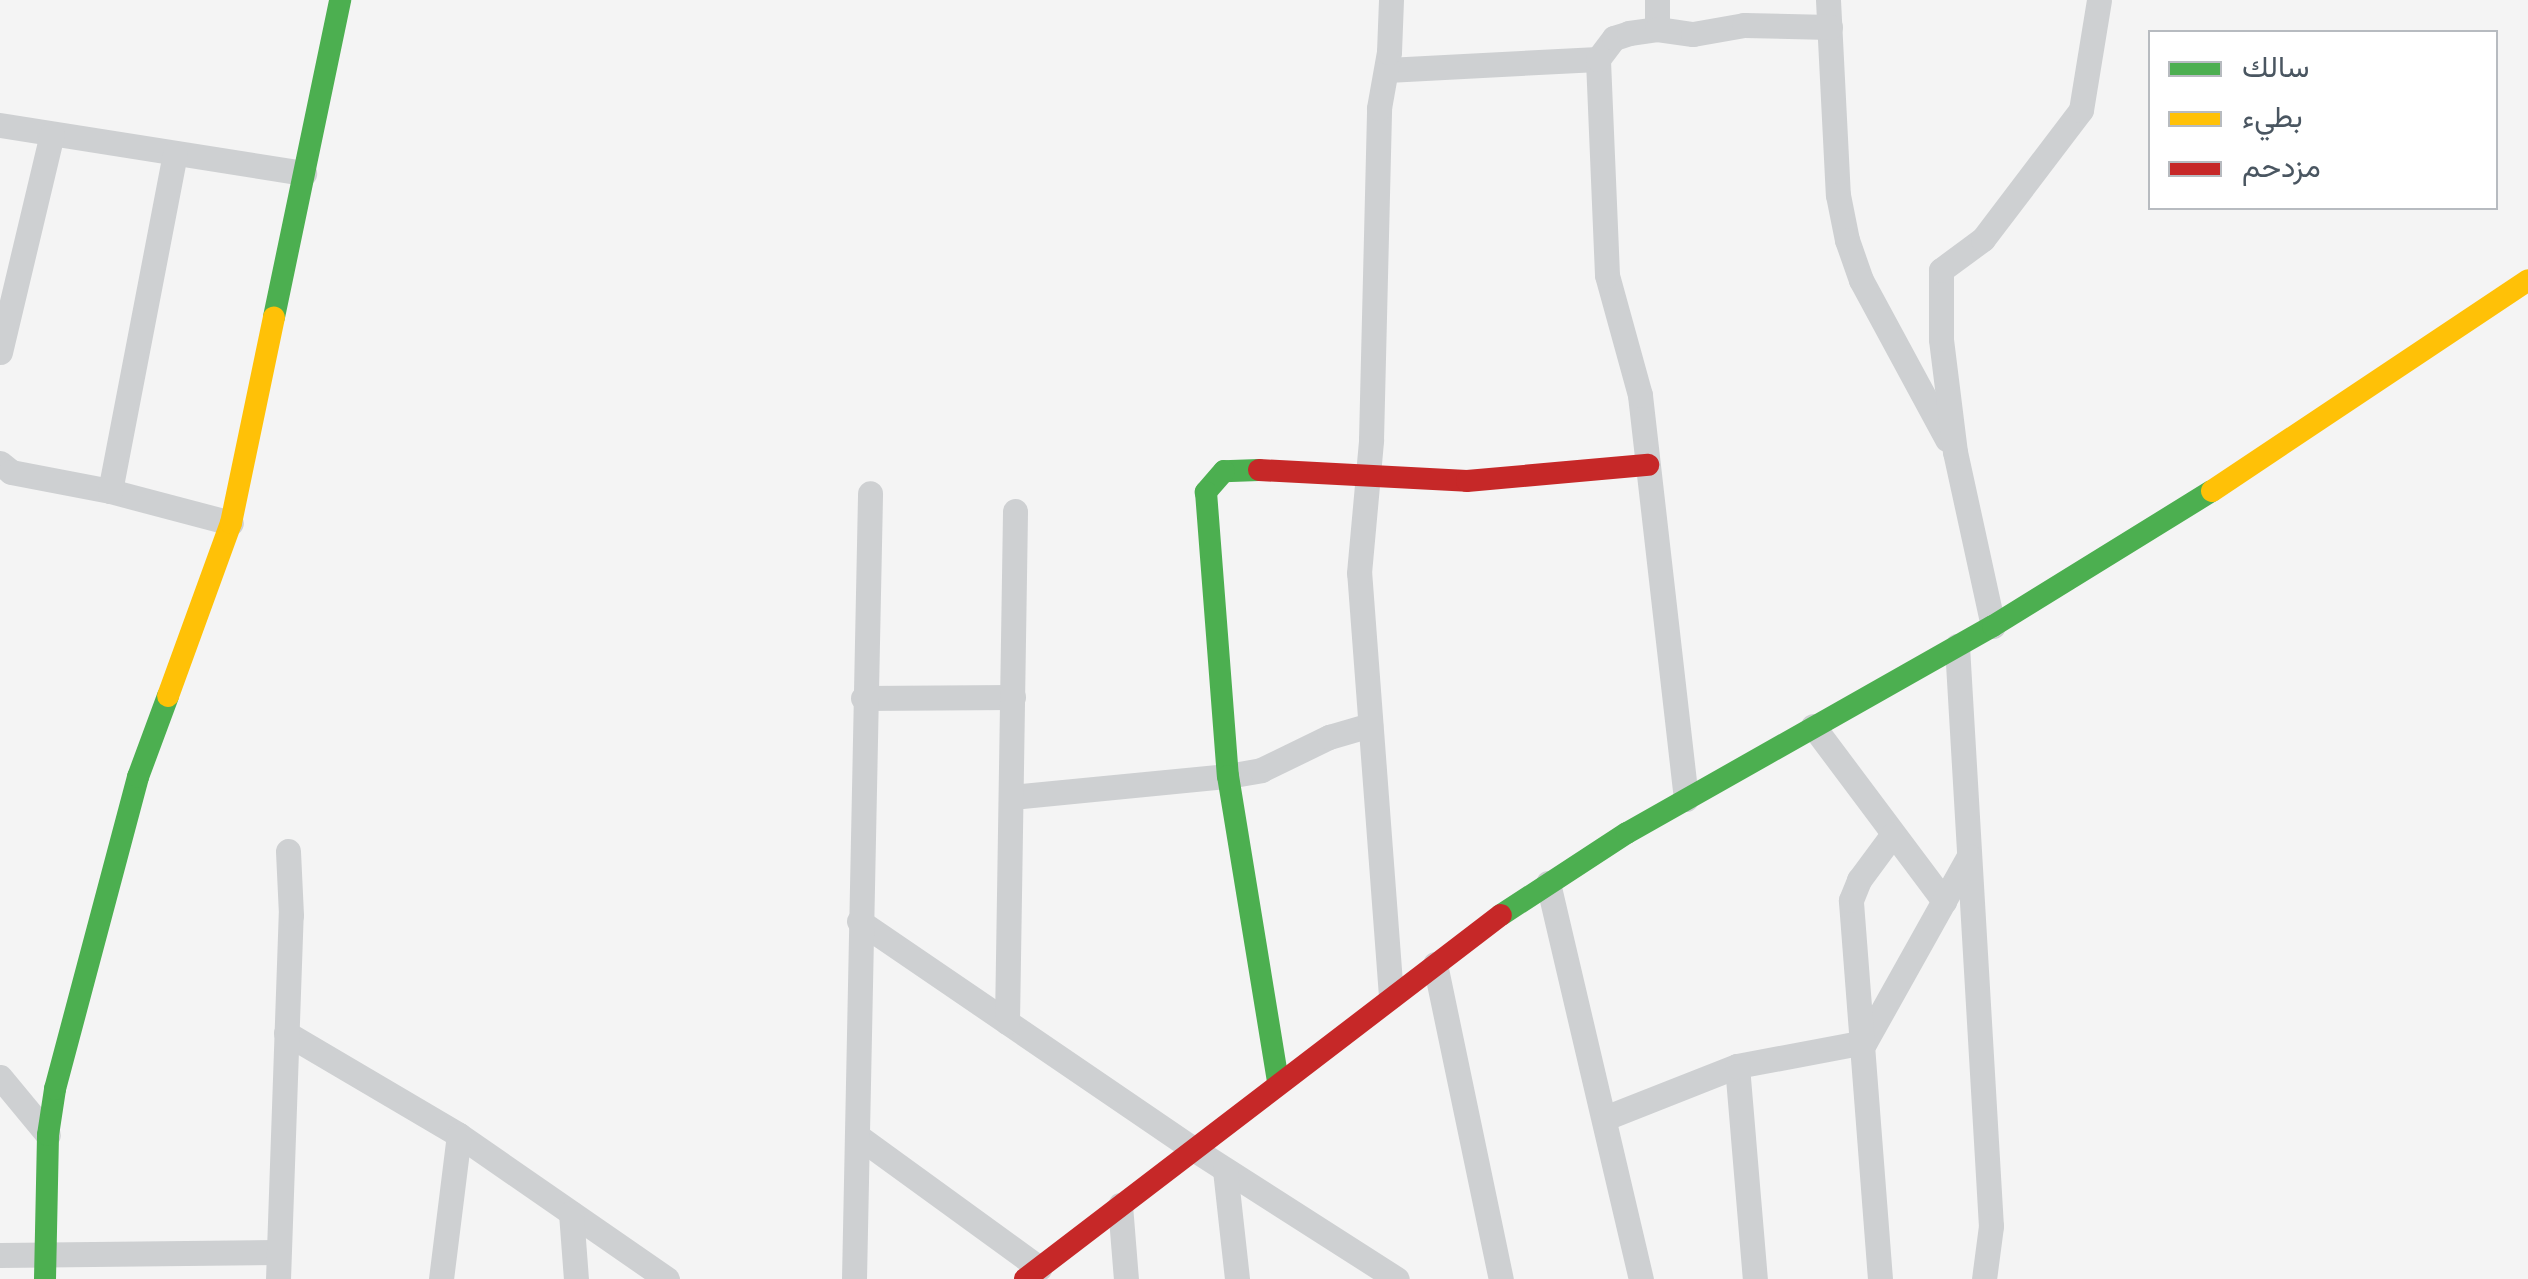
<!DOCTYPE html>
<html>
<head>
<meta charset="utf-8">
<style>
	body { margin:0 }
	#map { position:relative; width:2528px; height:1279px; overflow:hidden; background:#f4f4f4; font-family:Jost,Vazirmatn,sans-serif }
	div>[style] { position:absolute }
	.street>* { height:25px; margin:-12.5px; padding:0 12.5px; transform-origin:12.5px; border-radius:12.5px; background:#ced0d2 }
	.fast>* { height:22px; margin:-11px; padding:0 11px; transform-origin:11px; border-radius:11px; background:#4caf50 }
	.slow>* { height:22px; margin:-11px; padding:0 11px; transform-origin:11px; border-radius:11px; background:#ffc107 }
	.jam>* { height:22px; margin:-11px; padding:0 11px; transform-origin:11px; border-radius:11px; background:#c62828 }
	span { translate:-50% -50%; white-space:nowrap; text-align:center; line-height:1.15; -webkit-text-stroke:10px #fff; paint-order:stroke }
	.legend { position:absolute; left:2148px; top:30px; width:350px; height:180px; box-sizing:border-box; background:#fff; border:2px solid #b7bbc0; margin:0; padding:12px 18px; list-style:none; font-size:30px; color:#4a5661 }
	.legend li { display:flex; align-items:center; gap:20px; height:50px }
	.legend b { width:50px; border:2px solid #b7bbc0 }
</style>
</head>
<body>
<div id="map">
	<div class="street">
		<i style="left:1828px;top:0;width:195px;rotate:87.1deg"></i>
		<i style="left:1838px;top:195px;width:46px;rotate:78.7deg"></i>
		<i style="left:1847px;top:240px;width:42px;rotate:70.7deg"></i>
		<i style="left:1861px;top:280px;width:181px;rotate:61.6deg"></i>
		<i style="left:1657px;top:29px;width:29px;rotate:-90deg"></i>
		<i style="left:1387px;top:70px;width:211px;rotate:-3deg"></i>
		<i style="left:0;top:125px;width:308px;rotate:9deg"></i>
		<i style="left:0;top:352px;width:224px;rotate:-76.6deg"></i>
		<i style="left:0;top:463px;width:14px;rotate:39deg"></i>
		<i style="left:11px;top:472px;width:101px;rotate:10.9deg"></i>
		<i style="left:110px;top:491px;width:125px;rotate:14.8deg"></i>
		<i style="left:110px;top:491px;width:343px;rotate:-79.1deg"></i>
		<i style="left:1993px;top:626px;width:178px;rotate:-102.3deg"></i>
		<i style="left:1955px;top:452px;width:114px;rotate:-97.1deg"></i>
		<i style="left:1941px;top:339px;width:69px;rotate:-90deg"></i>
		<i style="left:1941px;top:270px;width:52px;rotate:-36.4deg"></i>
		<i style="left:1983px;top:239px;width:162px;rotate:-52.8deg"></i>
		<i style="left:2081px;top:110px;width:111px;rotate:-80.7deg"></i>
		<i style="left:1957px;top:646px;width:581px;rotate:86.65deg"></i>
		<i style="left:1991px;top:1226px;width:53px;rotate:97.5deg"></i>
		<i style="left:863px;top:698px;width:150px;rotate:-0.4deg"></i>
		<i style="left:1813px;top:726px;width:219px;rotate:53.2deg"></i>
		<i style="left:1012px;top:797px;width:217px;rotate:-5.6deg"></i>
		<i style="left:1228px;top:776px;width:34px;rotate:-10deg"></i>
		<i style="left:1261px;top:770px;width:76px;rotate:-25.9deg"></i>
		<i style="left:1329px;top:737px;width:43px;rotate:-16.3deg"></i>
		<i style="left:1686px;top:799px;width:407px;rotate:-96.5deg"></i>
		<i style="left:1640px;top:395px;width:124px;rotate:-105.4deg"></i>
		<i style="left:1607px;top:275px;width:216px;rotate:-92.4deg"></i>
		<i style="left:1598px;top:59px;width:26px;rotate:-53deg"></i>
		<i style="left:1614px;top:38px;width:16px;rotate:-18deg"></i>
		<i style="left:1629px;top:33px;width:28px;rotate:-8deg"></i>
		<i style="left:1657px;top:29px;width:36px;rotate:8deg"></i>
		<i style="left:1693px;top:34px;width:52px;rotate:-10deg"></i>
		<i style="left:1744px;top:25px;width:86px;rotate:1.3deg"></i>
		<i style="left:1548px;top:883px;width:407px;rotate:76.8deg"></i>
		<i style="left:859px;top:921px;width:403px;rotate:34.3deg"></i>
		<i style="left:1192px;top:1148px;width:243px;rotate:32.6deg"></i>
		<i style="left:1435px;top:964px;width:322px;rotate:78.2deg"></i>
		<i style="left:1391px;top:996px;width:424px;rotate:-94.3deg"></i>
		<i style="left:1359px;top:573px;width:134px;rotate:-84.8deg"></i>
		<i style="left:1371px;top:440px;width:332px;rotate:-88.6deg"></i>
		<i style="left:1379px;top:108px;width:57px;rotate:-79.9deg"></i>
		<i style="left:1389px;top:52px;width:52px;rotate:-87.8deg"></i>
		<i style="left:1007px;top:1022px;width:511px;rotate:-89.1deg"></i>
		<i style="left:286px;top:1033px;width:201px;rotate:30.5deg"></i>
		<i style="left:459px;top:1135px;width:253px;rotate:34.7deg"></i>
		<i style="left:1737px;top:1066px;width:214px;rotate:85.2deg"></i>
		<i style="left:0;top:1077px;width:75px;rotate:50.4deg"></i>
		<i style="left:1605px;top:1118px;width:142px;rotate:-21.5deg"></i>
		<i style="left:1737px;top:1066px;width:130px;rotate:-10.6deg"></i>
		<i style="left:1865px;top:1042px;width:213px;rotate:-60.8deg"></i>
		<i style="left:859px;top:1137px;width:223px;rotate:36deg"></i>
		<i style="left:1225px;top:1170px;width:110px;rotate:83.7deg"></i>
		<i style="left:1120px;top:1205px;width:74px;rotate:85.4deg"></i>
		<i style="left:571px;top:1213px;width:66px;rotate:85.7deg"></i>
		<i style="left:0;top:1255px;width:278px;rotate:-0.6deg"></i>
		<i style="left:278px;top:1279px;width:364px;rotate:-88deg"></i>
		<i style="left:291px;top:915px;width:64px;rotate:-92.7deg"></i>
		<i style="left:441px;top:1279px;width:145px;rotate:-82.9deg"></i>
		<i style="left:854px;top:1279px;width:786px;rotate:-88.83deg"></i>
		<i style="left:1880px;top:1279px;width:380px;rotate:-94.4deg"></i>
		<i style="left:1851px;top:900px;width:22px;rotate:-68deg"></i>
		<i style="left:1859px;top:880px;width:57px;rotate:-53.5deg"></i>
	</div>
	<div class="fast">
		<i style="left:274px;top:317px;width:324px;rotate:-78.2deg"></i>
		<i style="left:1259px;top:470px;width:35px;rotate:178deg"></i>
		<i style="left:1224px;top:471px;width:28px;rotate:131deg"></i>
		<i style="left:1206px;top:492px;width:285px;rotate:85.6deg"></i>
		<i style="left:1228px;top:776px;width:310px;rotate:80.7deg"></i>
		<i style="left:1501px;top:915px;width:150px;rotate:-33.1deg"></i>
		<i style="left:1627px;top:833px;width:420px;rotate:-29.5deg"></i>
		<i style="left:1993px;top:626px;width:257px;rotate:-31.7deg"></i>
		<i style="left:45px;top:1279px;width:144px;rotate:-88.8deg"></i>
		<i style="left:48px;top:1135px;width:47px;rotate:-81.3deg"></i>
		<i style="left:55px;top:1089px;width:323px;rotate:-75.1deg"></i>
		<i style="left:138px;top:777px;width:86px;rotate:-69.7deg"></i>
	</div>
	<div class="slow">
		<i style="left:2212px;top:491px;width:380px;rotate:-33.7deg"></i>
		<i style="left:168px;top:696px;width:184px;rotate:-70deg"></i>
		<i style="left:231px;top:523px;width:210px;rotate:-78.2deg"></i>
	</div>
	<div class="jam">
		<i style="left:1259px;top:470px;width:208px;rotate:3deg"></i>
		<i style="left:1467px;top:481px;width:182px;rotate:-5.1deg"></i>
		<i style="left:1025px;top:1279px;width:599px;rotate:-37.41deg"></i>
	</div>
	<ul class="legend">
	<li><b style="height:12px;background:#4caf50"></b>سالك</li>
	<li><b style="height:12px;background:#ffc107"></b>بطيء</li>
	<li><b style="height:12px;background:#c62828"></b>مزدحم</li>
	</ul>
</div>
</body>
</html>
